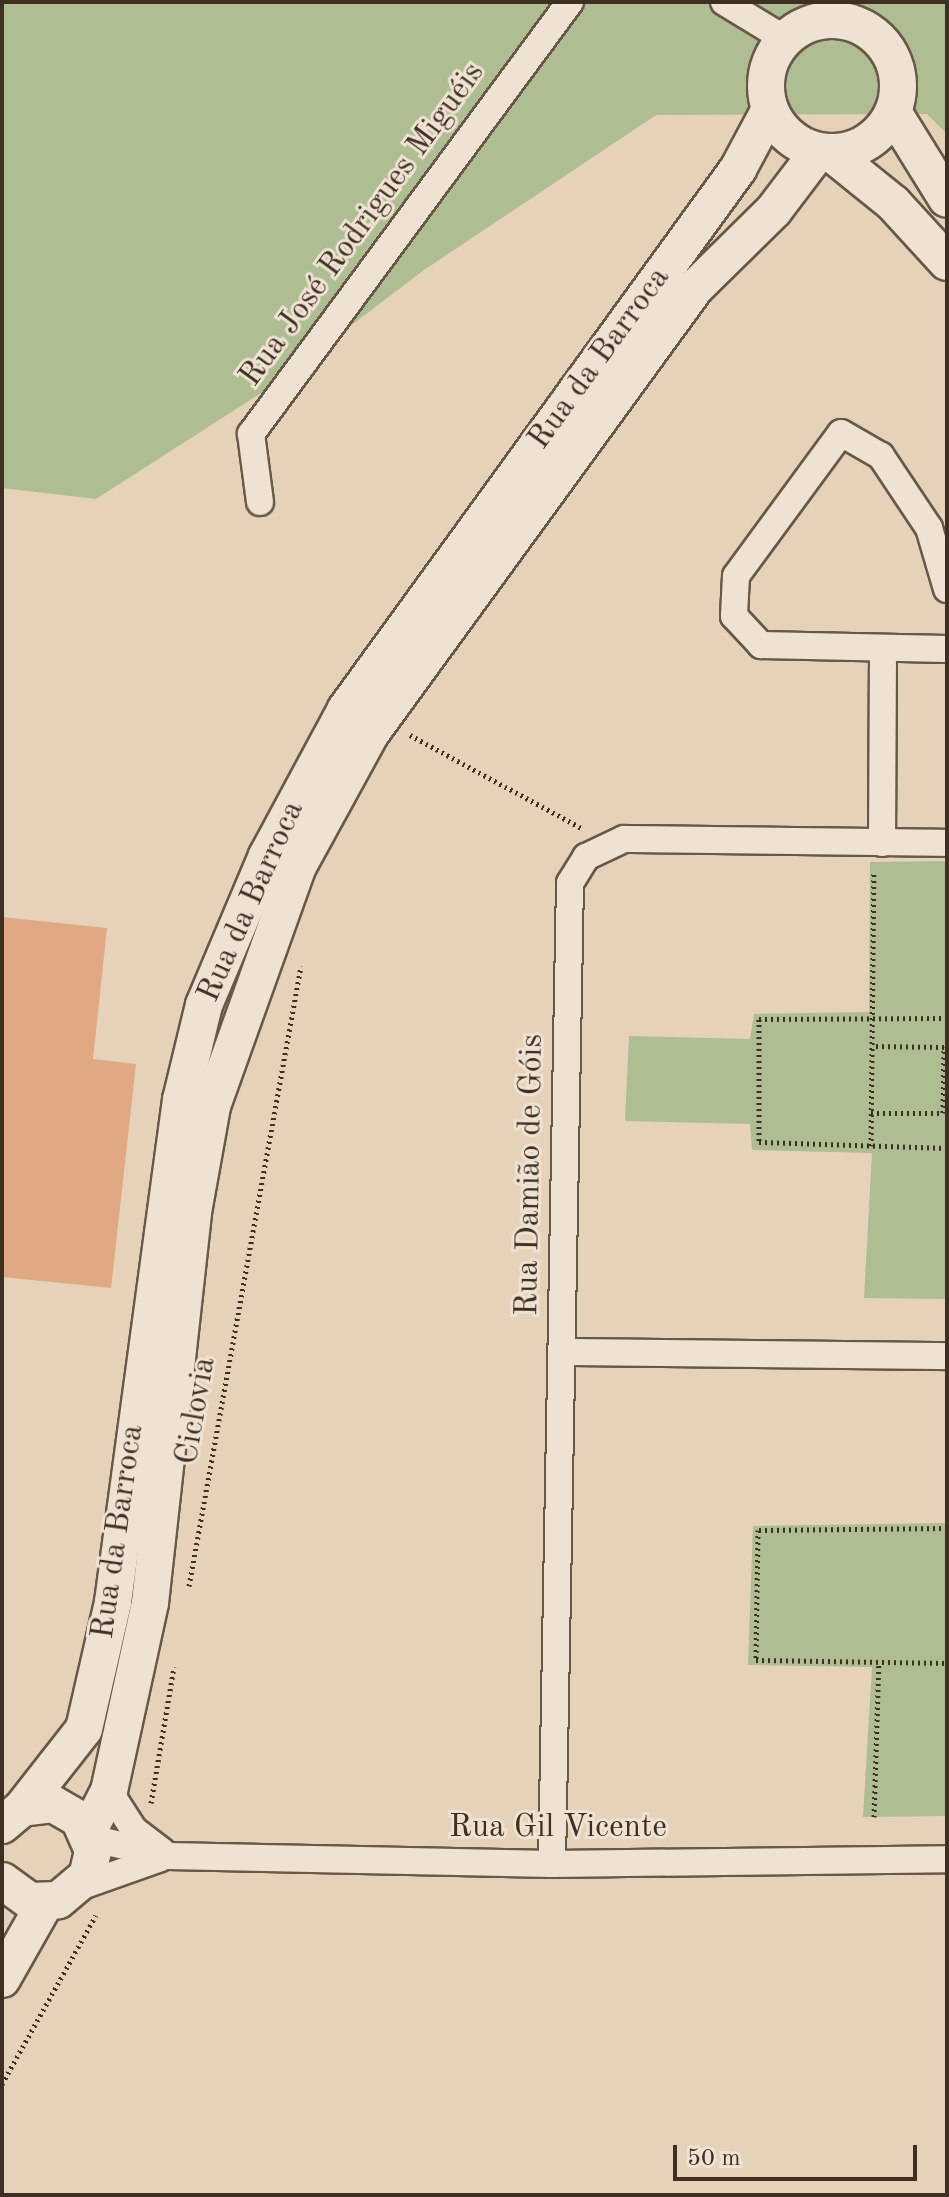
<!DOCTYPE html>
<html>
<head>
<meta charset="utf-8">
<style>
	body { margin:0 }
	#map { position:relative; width:949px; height:2197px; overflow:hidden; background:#e5d2b9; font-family:"Old Standard TT",serif }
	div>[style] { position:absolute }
	.green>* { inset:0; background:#afbd93 }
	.building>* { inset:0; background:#e0a984 }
	.path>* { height:5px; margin-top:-2.5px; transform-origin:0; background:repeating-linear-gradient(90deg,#3f2f23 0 2px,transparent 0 6px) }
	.roads { filter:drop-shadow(2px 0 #685848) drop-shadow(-2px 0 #685848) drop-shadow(0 2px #685848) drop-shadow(0 -2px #685848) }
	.street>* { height:26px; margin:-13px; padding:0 13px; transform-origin:13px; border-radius:13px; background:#eee2d2 }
	.secondary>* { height:36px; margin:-18px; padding:0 18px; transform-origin:18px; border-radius:18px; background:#eee2d2 }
	.secondary>.ring { margin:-18px; padding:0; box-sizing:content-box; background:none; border:36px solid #eee2d2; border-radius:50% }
	span { translate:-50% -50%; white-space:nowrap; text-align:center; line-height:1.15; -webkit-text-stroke:6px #eee2d2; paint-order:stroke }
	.street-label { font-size:32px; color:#3f2f23 }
	.frame { position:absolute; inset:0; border:4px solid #3f2f23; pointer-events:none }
	.scale { position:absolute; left:673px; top:2145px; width:244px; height:36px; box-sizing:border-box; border:4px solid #3f2f23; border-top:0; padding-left:10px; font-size:24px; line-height:28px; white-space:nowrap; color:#3f2f23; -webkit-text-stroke:6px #eee2d2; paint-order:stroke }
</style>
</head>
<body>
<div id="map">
	<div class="green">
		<i style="clip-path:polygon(2px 2px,947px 2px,947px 134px,927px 114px,656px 115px,424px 270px,269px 388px,96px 499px,2px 488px)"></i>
		<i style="clip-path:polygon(947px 861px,947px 1299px,864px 1298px,872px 1153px,752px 1150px,750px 1124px,625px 1121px,629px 1036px,750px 1039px,754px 1014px,869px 1012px,870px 862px)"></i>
		<i style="clip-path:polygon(947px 1523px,947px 1816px,863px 1817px,872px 1667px,748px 1665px,753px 1526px)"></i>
	</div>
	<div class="building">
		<i style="clip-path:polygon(2px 917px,107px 928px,93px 1059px,136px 1064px,111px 1288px,2px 1277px)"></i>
	</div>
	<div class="path">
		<i style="left:410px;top:735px;width:195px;rotate:28.5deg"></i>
		<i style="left:947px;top:1018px;width:188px;rotate:179.7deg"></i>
		<i style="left:759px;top:1019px;width:123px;rotate:90deg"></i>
		<i style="left:759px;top:1142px;width:188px;rotate:1.8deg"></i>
		<i style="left:871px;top:1113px;width:72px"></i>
		<i style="left:943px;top:1113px;width:66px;rotate:-89.1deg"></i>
		<i style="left:944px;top:1047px;width:72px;rotate:-179.2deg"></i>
		<i style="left:871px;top:1146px;width:275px;rotate:-89.4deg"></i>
		<i style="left:947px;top:1528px;width:189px;rotate:179.4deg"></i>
		<i style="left:758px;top:1530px;width:130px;rotate:90.9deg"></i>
		<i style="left:756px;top:1660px;width:191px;rotate:0.9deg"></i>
		<i style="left:189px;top:1586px;width:630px;rotate:-79.76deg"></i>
		<i style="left:151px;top:1803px;width:138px;rotate:-80.4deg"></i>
		<i style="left:874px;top:1817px;width:155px;rotate:-88.2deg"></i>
		<i style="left:2px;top:2084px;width:193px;rotate:-60.9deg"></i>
	</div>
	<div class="roads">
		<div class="street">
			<i style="left:724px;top:2px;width:71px;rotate:31.2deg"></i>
			<i style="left:260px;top:502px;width:69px;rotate:-97.5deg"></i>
			<i style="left:251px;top:434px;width:537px;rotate:-53.56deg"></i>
			<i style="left:947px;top:589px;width:64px;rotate:-106.4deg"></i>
			<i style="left:929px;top:528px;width:87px;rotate:-123.7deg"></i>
			<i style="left:881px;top:456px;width:46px;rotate:-150.1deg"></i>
			<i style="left:841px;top:433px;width:177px;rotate:126.3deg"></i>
			<i style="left:736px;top:576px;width:40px;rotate:92.9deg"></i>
			<i style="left:734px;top:616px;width:40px;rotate:47deg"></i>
			<i style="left:761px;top:645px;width:186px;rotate:1.2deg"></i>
			<i style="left:882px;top:843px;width:194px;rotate:-89.7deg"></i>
			<i style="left:562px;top:1352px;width:385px;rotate:0.6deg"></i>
			<i style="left:109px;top:1791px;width:46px;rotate:57.3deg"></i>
			<i style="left:134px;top:1830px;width:35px;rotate:37deg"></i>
			<i style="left:90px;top:1838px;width:80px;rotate:13deg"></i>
			<i style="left:168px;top:1856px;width:384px;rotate:1.2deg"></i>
			<i style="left:552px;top:1864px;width:395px;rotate:-0.7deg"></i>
			<i style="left:552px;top:1864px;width:981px;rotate:-88.95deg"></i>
			<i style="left:570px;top:883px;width:31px;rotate:-58deg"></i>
			<i style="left:586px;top:857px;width:42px;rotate:-25.3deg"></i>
			<i style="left:624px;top:839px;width:323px;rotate:0.7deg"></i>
			<i style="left:79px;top:1887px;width:87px;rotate:-19.5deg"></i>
		</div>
		<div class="secondary">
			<i class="ring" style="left:766px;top:20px;width:96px;height:96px"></i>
			<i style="left:893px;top:112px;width:102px;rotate:58.2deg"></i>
			<i style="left:831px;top:153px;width:80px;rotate:38.9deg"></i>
			<i style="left:893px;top:203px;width:80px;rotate:47.5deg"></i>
			<i style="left:22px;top:1808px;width:100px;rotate:-51.9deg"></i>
			<i style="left:84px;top:1729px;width:130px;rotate:-77.1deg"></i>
			<i style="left:113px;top:1602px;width:507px;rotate:-82.29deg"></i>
			<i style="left:181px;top:1100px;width:98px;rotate:-76.4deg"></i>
			<i style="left:204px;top:1005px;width:162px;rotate:-67.1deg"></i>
			<i style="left:267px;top:856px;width:167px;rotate:-61.7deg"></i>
			<i style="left:346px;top:709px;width:667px;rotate:-54.02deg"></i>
			<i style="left:738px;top:169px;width:66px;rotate:-61.9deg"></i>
			<i style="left:2px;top:1825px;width:26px;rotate:-40deg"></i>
			<i style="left:22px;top:1808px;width:31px;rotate:-7deg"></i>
			<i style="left:53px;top:1804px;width:30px;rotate:30deg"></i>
			<i style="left:79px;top:1819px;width:35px;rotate:66deg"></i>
			<i style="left:93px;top:1851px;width:26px;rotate:103deg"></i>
			<i style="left:87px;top:1876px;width:38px;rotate:140deg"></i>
			<i style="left:58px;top:1900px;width:28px;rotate:178deg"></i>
			<i style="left:30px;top:1901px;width:34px;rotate:-144deg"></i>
			<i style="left:88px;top:1832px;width:46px;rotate:-62.9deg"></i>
			<i style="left:109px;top:1791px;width:192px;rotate:-77.7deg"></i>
			<i style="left:150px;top:1603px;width:393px;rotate:-83.7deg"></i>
			<i style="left:193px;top:1212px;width:108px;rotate:-79.8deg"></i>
			<i style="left:212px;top:1106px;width:253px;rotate:-70.3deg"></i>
			<i style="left:297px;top:868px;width:154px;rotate:-61.3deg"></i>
			<i style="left:371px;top:733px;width:550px;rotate:-53.94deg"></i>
			<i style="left:695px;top:288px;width:111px;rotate:-44.6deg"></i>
			<i style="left:774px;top:210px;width:73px;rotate:-52.8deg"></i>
			<i style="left:2px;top:1979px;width:87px;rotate:-60.5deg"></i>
		</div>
	</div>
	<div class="street-label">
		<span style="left:363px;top:225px;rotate:-54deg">Rua José Rodrigues Miguéis</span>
		<span style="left:600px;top:359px;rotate:-54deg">Rua da Barroca</span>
		<span style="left:252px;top:902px;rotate:-66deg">Rua da Barroca</span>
		<span style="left:531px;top:1175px;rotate:-89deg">Rua Damião de Góis</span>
		<span style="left:197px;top:1411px;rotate:-80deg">Ciclovia</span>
		<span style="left:119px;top:1532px;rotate:-82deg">Rua da Barroca</span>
		<span style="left:558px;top:1828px">Rua Gil Vicente</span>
	</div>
	<div class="frame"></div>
	<div class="scale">50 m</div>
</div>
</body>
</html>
